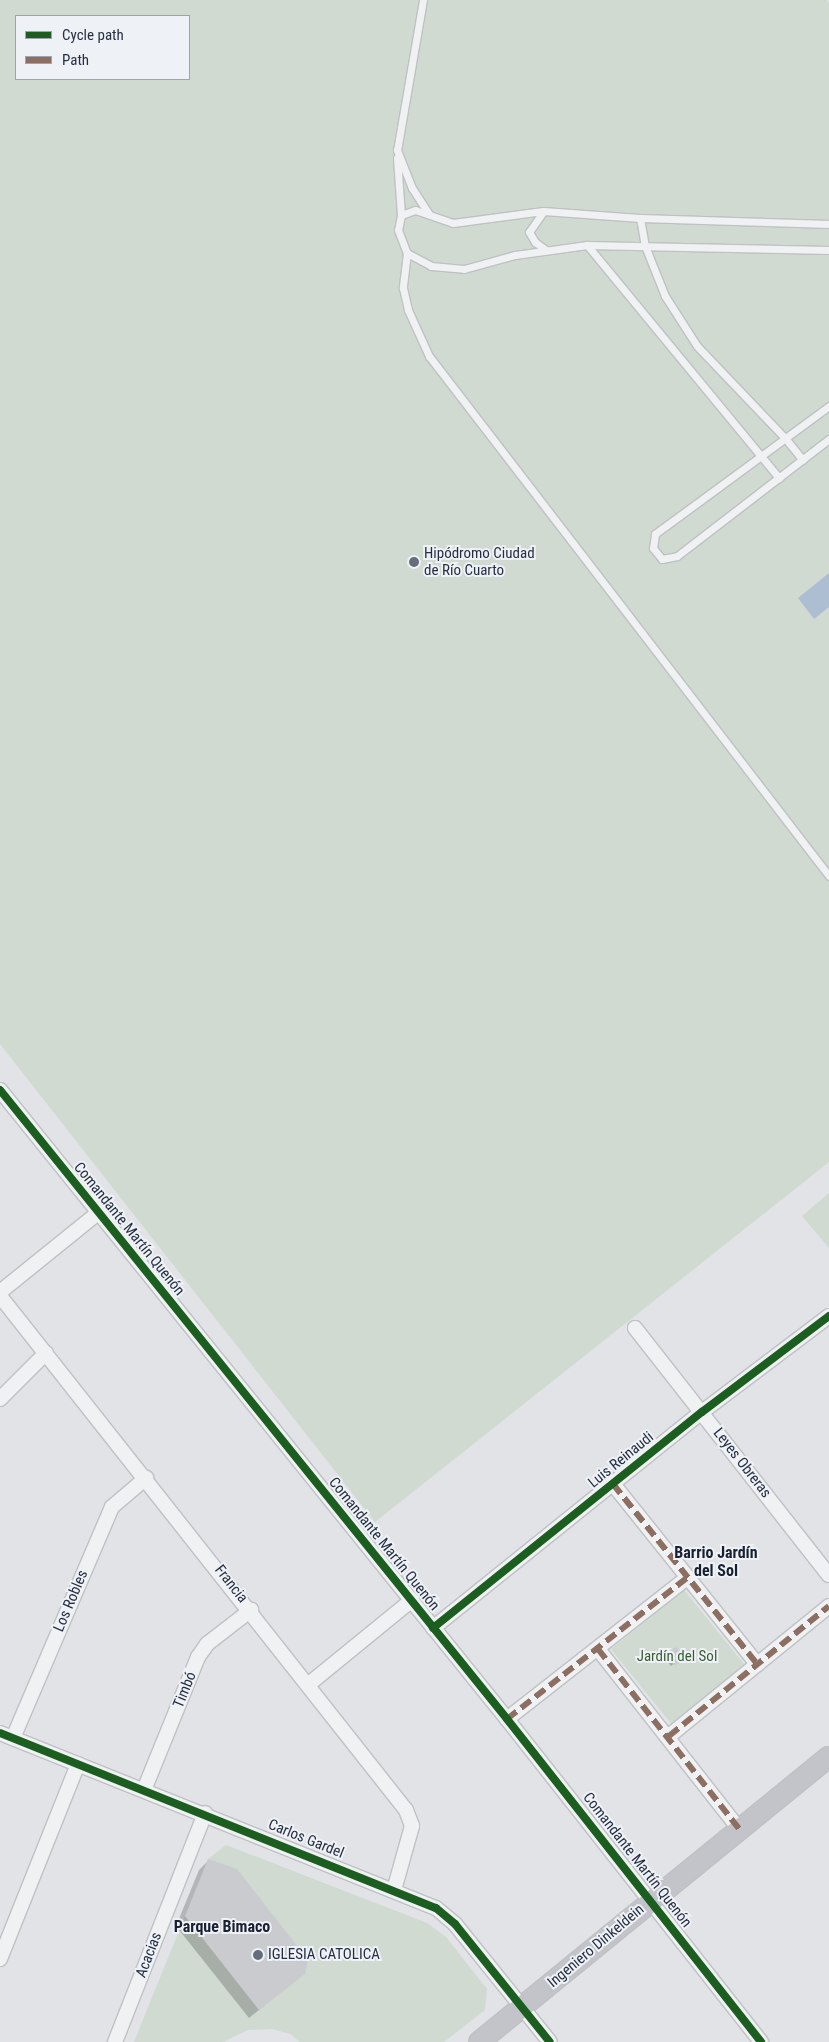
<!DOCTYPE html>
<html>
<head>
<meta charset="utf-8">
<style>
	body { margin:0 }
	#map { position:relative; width:829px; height:2042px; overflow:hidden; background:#e1e3e6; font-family:"Roboto Condensed",sans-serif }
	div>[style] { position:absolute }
	.green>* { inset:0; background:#d0dad1; transform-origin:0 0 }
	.water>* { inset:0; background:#adbed3 }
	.shadow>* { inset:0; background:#0003; transform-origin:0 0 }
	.building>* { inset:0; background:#c9cbce; transform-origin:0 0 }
	.roads { filter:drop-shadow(1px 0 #bfc1c4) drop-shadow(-1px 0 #bfc1c4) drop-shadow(0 1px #bfc1c4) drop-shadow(0 -1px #bfc1c4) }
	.service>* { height:7px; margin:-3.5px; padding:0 3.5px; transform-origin:3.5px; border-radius:3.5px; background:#f0f1f3 }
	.minor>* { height:14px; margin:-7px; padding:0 7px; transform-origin:7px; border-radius:7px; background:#f0f1f3 }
	.secondary>* { height:20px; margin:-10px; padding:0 10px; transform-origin:10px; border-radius:10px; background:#c2c4c9 }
	.quiet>* { height:6px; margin-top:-3px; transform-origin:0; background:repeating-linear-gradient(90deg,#8d6e63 0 12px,transparent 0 18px) }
	.cycleway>* { height:8px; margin:-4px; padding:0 4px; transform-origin:4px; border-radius:4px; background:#1b5e20 }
	.dots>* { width:14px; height:14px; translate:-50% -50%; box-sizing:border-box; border:2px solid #eef1f6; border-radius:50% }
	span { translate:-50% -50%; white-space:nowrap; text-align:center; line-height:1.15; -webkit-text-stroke:4px #eef1f6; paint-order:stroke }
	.poi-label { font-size:15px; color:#262f41 }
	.left { translate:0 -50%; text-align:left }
	.street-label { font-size:15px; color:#262f41 }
	.park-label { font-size:15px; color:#395d33 }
	.neighbourhood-label { font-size:16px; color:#192031; font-weight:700 }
	.legend { position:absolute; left:15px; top:15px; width:175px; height:65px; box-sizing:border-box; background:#eef1f6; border:1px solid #9ea3ae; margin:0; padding:6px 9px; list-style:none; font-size:15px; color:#262f41 }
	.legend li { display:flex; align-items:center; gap:10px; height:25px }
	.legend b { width:25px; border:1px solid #9ea3ae }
</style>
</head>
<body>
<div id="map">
	<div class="green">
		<i style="clip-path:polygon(evenodd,0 0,827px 0,829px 3px,829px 1162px,375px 1522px,0 1044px,0 0,16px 16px,189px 16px,189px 79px,16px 79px,16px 16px)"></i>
		<i style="clip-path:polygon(829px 1193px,829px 1248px,802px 1216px)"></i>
		<i style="left:684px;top:1590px;width:96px;height:94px;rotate:51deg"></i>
		<i style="clip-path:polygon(226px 1845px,427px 1923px,446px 1937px,487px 1989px,485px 2010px,444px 2042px,300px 2042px,290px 2034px,272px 2029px,248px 2030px,223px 2042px,134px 2042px,208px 1859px)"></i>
	</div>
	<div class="water">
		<i style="clip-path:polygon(829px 573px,829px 607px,814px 619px,798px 598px)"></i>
	</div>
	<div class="shadow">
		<i style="left:676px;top:1648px;width:11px;height:15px;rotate:52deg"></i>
		<i style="clip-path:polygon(208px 1861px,304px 1973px,249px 2018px,176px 1926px,199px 1870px)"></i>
	</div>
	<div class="building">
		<i style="left:676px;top:1647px;width:14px;height:13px;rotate:51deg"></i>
		<i style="clip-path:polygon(208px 1859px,237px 1869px,308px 1960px,305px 1974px,259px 2010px,185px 1916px)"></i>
	</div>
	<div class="roads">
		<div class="service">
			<i style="left:423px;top:0;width:152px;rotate:99.8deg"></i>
			<i style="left:397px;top:150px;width:41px;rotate:68.5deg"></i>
			<i style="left:412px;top:188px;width:31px;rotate:57deg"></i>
			<i style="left:397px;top:158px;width:57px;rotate:86deg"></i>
			<i style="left:543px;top:212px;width:24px;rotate:125deg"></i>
			<i style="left:529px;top:232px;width:12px;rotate:59deg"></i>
			<i style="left:535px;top:242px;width:14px;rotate:36deg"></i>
			<i style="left:640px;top:218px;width:28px;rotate:80deg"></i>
			<i style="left:645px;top:246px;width:54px;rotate:68.2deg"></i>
			<i style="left:665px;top:296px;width:59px;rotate:57.4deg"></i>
			<i style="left:697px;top:346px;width:127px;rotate:46.3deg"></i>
			<i style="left:785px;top:438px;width:28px;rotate:51deg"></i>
			<i style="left:829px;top:224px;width:189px;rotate:-178.2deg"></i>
			<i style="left:640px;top:218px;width:97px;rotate:-175.9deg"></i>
			<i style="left:543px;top:211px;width:91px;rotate:172.4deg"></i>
			<i style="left:453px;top:223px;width:40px;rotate:-161.1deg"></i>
			<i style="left:415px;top:210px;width:15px;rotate:160deg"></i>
			<i style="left:401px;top:215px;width:15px;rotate:101deg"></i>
			<i style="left:398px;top:230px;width:25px;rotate:69deg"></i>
			<i style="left:407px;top:253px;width:27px;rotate:28deg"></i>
			<i style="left:431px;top:266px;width:33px;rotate:5deg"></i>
			<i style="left:464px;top:269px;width:53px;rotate:-15.4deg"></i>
			<i style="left:515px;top:255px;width:73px;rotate:-7.9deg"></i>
			<i style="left:587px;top:245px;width:242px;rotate:1.2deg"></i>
			<i style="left:587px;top:245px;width:302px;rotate:50.5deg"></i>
			<i style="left:407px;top:253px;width:35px;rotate:97deg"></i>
			<i style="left:403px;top:288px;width:23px;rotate:77deg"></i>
			<i style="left:408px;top:310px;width:51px;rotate:65.5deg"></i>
			<i style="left:429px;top:356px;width:656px;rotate:52.43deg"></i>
			<i style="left:829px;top:406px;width:216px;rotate:143.7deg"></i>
			<i style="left:655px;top:534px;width:14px;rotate:98deg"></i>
			<i style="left:653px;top:548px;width:14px;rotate:51deg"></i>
			<i style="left:662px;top:559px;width:15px;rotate:-11deg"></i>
			<i style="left:677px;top:556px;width:192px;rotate:-37.6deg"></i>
		</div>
		<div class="minor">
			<i style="left:0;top:1090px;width:808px;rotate:51.13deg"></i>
			<i style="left:507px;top:1719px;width:411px;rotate:51.8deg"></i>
			<i style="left:0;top:1292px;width:126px;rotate:-38.9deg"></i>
			<i style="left:0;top:1296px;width:655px;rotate:51.7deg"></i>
			<i style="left:406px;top:1810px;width:17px;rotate:69deg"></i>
			<i style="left:412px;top:1826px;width:66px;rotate:105.7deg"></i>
			<i style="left:635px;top:1328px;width:314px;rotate:51.9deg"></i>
			<i style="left:0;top:1399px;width:65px;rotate:-45deg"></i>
			<i style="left:613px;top:1484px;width:231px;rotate:51.3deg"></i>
			<i style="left:433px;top:1628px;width:345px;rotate:-38.8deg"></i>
			<i style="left:702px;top:1412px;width:159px;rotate:-37.1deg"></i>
			<i style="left:598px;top:1649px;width:229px;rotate:51.9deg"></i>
			<i style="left:309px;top:1684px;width:133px;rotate:-39.2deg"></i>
			<i style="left:507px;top:1719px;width:229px;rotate:-38.1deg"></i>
			<i style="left:0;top:1733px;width:470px;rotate:21.9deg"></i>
			<i style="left:436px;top:1908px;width:25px;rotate:40deg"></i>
			<i style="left:455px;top:1924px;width:151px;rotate:51.2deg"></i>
			<i style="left:669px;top:1736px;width:206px;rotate:-39.1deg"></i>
			<i style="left:13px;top:1738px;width:251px;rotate:-66.8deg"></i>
			<i style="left:112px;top:1507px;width:45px;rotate:-40.5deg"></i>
			<i style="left:144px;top:1790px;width:144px;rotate:-67.9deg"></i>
			<i style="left:198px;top:1657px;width:16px;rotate:-55deg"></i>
			<i style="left:207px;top:1644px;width:56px;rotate:-37.7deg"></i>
			<i style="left:0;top:1959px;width:210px;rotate:-68.2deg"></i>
			<i style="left:115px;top:2042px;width:246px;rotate:-68.5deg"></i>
		</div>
		<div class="secondary">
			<i style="left:479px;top:2042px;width:451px;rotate:-39.2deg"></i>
		</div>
	</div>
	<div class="quiet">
		<i style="left:613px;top:1484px;width:231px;rotate:51.3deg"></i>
		<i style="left:598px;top:1649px;width:229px;rotate:51.9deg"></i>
		<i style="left:507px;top:1719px;width:229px;rotate:-38.1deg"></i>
		<i style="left:669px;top:1736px;width:206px;rotate:-39.1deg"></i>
	</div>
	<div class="cycleway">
		<i style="left:0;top:1090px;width:808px;rotate:51.13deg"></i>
		<i style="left:507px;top:1719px;width:411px;rotate:51.8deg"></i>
		<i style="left:433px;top:1628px;width:345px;rotate:-38.8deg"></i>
		<i style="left:702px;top:1412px;width:159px;rotate:-37.1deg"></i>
		<i style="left:0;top:1733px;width:470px;rotate:21.9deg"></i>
		<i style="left:436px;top:1908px;width:25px;rotate:40deg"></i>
		<i style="left:455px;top:1924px;width:151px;rotate:51.2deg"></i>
	</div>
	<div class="dots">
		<i style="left:414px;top:562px;background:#676e7b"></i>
		<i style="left:258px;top:1955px;background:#676e7b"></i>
	</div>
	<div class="poi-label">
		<span class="left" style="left:424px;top:562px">Hipódromo Ciudad<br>de Río Cuarto</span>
		<span class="left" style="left:268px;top:1955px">IGLESIA CATOLICA</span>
	</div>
	<div class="street-label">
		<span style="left:129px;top:1229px;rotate:51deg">Comandante Martín Quenón</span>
		<span style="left:621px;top:1460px;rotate:-39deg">Luis Reinaudi</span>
		<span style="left:742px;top:1463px;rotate:52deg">Leyes Obreras</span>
		<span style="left:384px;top:1544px;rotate:51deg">Comandante Martín Quenón</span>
		<span style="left:231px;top:1584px;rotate:52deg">Francia</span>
		<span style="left:71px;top:1601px;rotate:-67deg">Los Robles</span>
		<span style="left:185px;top:1690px;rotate:-68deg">Timbó</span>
		<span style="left:306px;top:1839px;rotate:22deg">Carlos Gardel</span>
		<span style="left:637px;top:1860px;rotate:52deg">Comandante Martín Quenón</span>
		<span style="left:596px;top:1946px;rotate:-40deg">Ingeniero Dinkeldein</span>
		<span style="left:149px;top:1955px;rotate:-69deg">Acacias</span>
	</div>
	<div class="park-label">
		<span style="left:677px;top:1657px">Jardín del Sol</span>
	</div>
	<div class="neighbourhood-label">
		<span style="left:716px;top:1562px">Barrio Jardín<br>del Sol</span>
		<span style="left:222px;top:1927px">Parque Bimaco</span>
	</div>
	<ul class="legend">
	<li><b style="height:6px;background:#1b5e20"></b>Cycle path</li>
	<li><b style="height:6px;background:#8d6e63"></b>Path</li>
	</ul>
</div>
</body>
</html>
